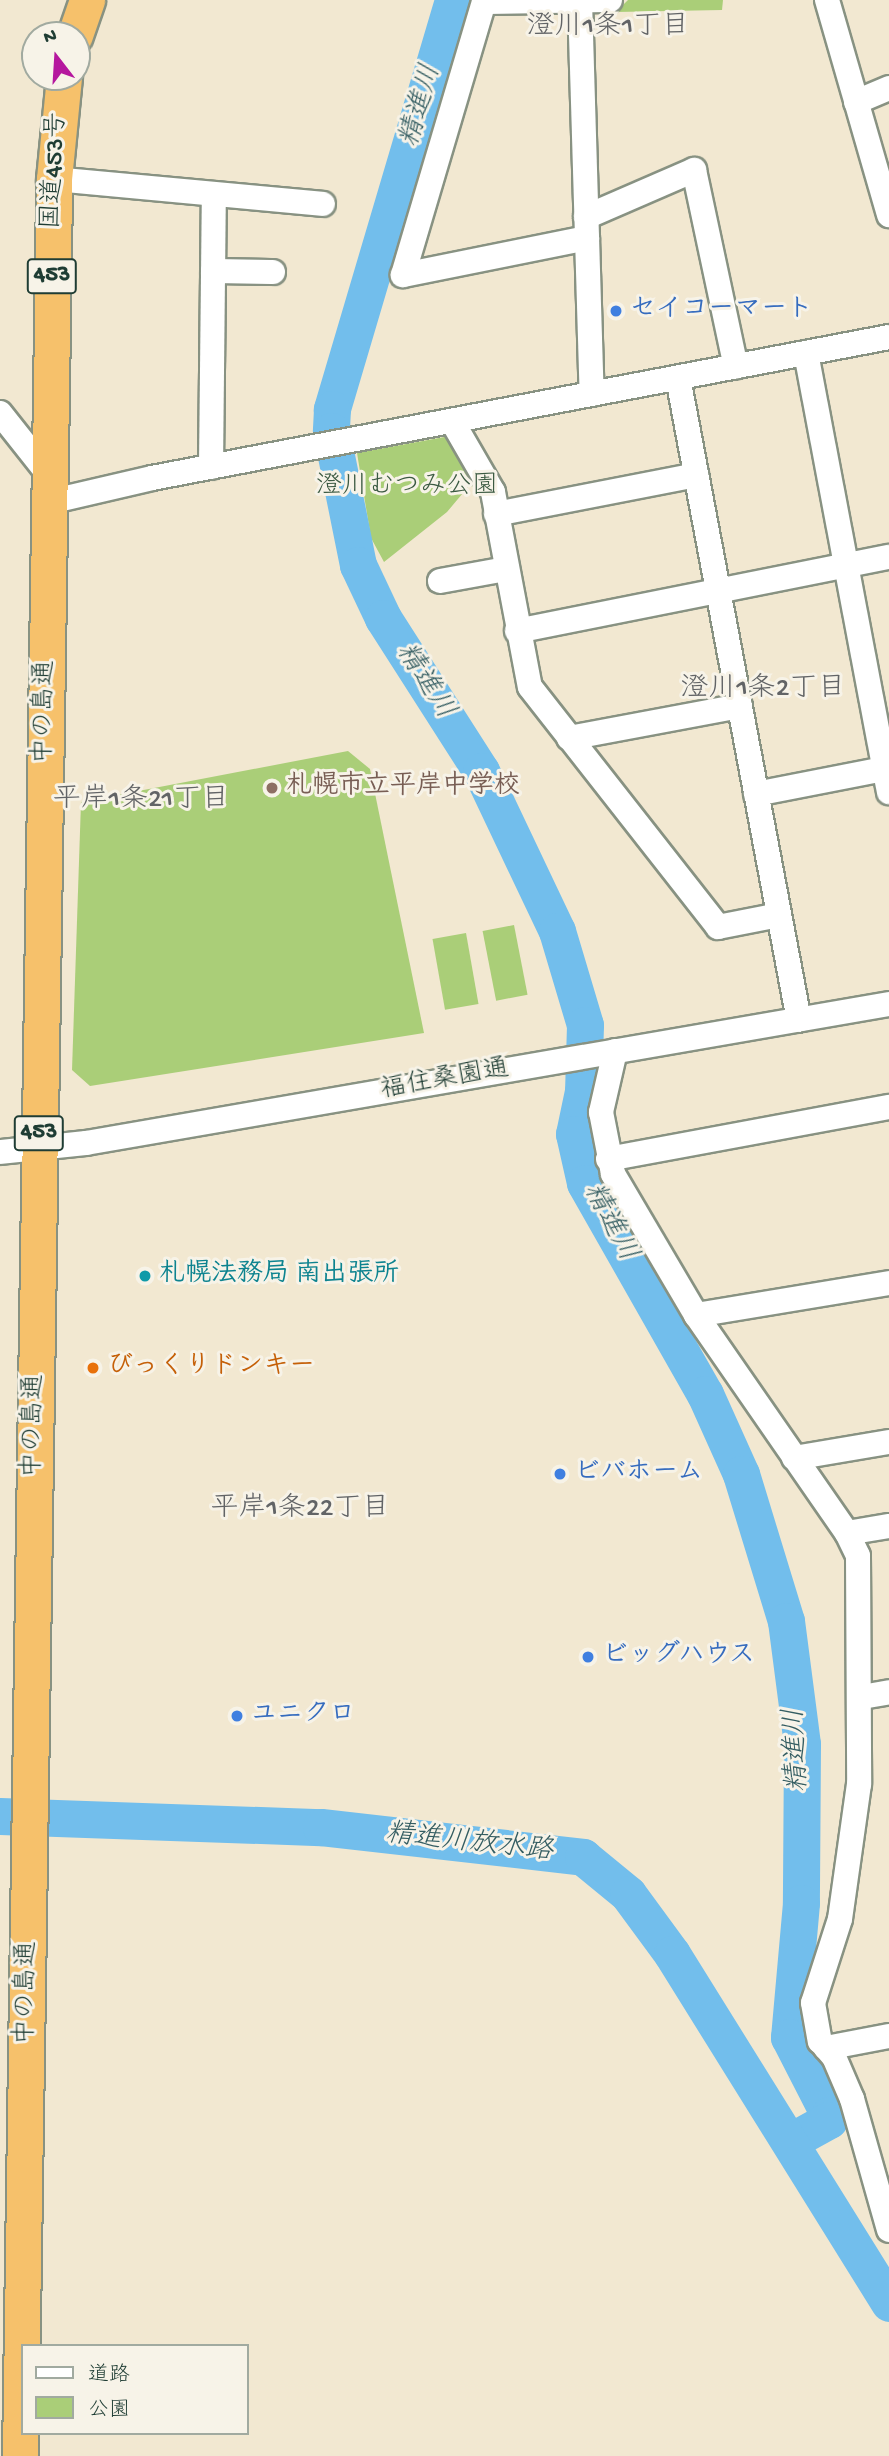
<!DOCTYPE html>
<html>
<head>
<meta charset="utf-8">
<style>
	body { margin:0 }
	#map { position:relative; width:889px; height:2456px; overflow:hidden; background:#f2e8d1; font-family:"Gochi Hand","Klee One",sans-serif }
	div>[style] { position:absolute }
	.green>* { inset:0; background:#aace78; transform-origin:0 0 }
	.river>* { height:37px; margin:-18.5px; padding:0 18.5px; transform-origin:18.5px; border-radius:18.5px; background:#72beec }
	.roads { filter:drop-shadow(2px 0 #889282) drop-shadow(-2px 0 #889282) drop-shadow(0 2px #889282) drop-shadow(0 -2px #889282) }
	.minor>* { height:24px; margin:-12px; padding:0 12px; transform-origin:12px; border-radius:12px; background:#fff }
	.highway>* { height:35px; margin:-17.5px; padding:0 17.5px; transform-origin:17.5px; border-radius:17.5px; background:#f6c16b }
	.dots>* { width:19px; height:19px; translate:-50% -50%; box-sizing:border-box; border:4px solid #f7f3e8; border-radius:50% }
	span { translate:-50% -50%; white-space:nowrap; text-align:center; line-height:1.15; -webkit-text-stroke:6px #f7f3e8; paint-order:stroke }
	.shield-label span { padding:2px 5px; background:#f7f3e8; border:2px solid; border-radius:5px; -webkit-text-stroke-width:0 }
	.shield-label { font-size:24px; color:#1f3d34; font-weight:700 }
	.street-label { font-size:26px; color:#1f3d34 }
	.shop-label { font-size:26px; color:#366cbe; font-weight:700 }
	.left { translate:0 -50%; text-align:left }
	.park-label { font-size:26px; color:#3b5a42 }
	.education-label { font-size:26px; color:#785e54; font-weight:700 }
	.culture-label { font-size:26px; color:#0d838f; font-weight:700 }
	.food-label { font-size:26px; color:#c56008; font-weight:700 }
	.neighbourhood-label { font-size:28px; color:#626466 }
	.water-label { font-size:28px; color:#345d62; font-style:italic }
	.legend { position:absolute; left:21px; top:2344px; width:228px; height:91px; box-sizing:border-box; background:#f7f3e8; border:2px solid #a1aaa0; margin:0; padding:9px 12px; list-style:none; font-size:21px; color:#1f3d34 }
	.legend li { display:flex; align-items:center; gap:14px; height:35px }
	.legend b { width:35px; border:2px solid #a1aaa0 }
	.north { position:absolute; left:21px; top:21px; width:70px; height:70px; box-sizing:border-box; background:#f7f3e8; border:2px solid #a1aaa0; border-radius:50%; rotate:343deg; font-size:19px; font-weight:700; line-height:28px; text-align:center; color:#1f3d34 }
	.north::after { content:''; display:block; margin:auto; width:24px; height:32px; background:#b5179e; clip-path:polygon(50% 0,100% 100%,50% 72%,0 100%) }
</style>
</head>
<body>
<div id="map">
	<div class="green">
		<i style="clip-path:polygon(628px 0,723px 0,722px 10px,616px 12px)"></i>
		<i style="clip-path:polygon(450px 436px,479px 485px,468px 487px,447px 512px,384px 562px,371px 538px,357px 453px)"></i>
		<i style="clip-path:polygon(348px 751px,370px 769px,424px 1033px,90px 1086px,72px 1070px,81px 802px)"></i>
		<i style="left:514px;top:925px;width:71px;height:32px;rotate:79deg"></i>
		<i style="left:466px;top:933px;width:72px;height:34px;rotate:80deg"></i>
	</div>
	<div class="river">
		<i style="left:453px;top:0;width:427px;rotate:106.5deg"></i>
		<i style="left:332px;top:409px;width:22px;rotate:93deg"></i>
		<i style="left:331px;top:431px;width:137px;rotate:78.6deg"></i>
		<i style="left:358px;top:565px;width:59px;rotate:64.7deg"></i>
		<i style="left:383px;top:618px;width:182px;rotate:57.4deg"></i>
		<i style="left:481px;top:771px;width:177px;rotate:64.6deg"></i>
		<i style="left:557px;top:931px;width:98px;rotate:73.4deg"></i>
		<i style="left:585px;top:1025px;width:66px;rotate:91.7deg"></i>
		<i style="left:583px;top:1091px;width:44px;rotate:101.8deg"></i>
		<i style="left:574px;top:1134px;width:50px;rotate:77.3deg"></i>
		<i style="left:585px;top:1183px;width:243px;rotate:60.4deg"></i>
		<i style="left:705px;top:1394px;width:88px;rotate:65.8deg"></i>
		<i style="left:741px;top:1474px;width:154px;rotate:73deg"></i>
		<i style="left:786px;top:1621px;width:124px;rotate:82.6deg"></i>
		<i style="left:802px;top:1744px;width:159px;rotate:90.4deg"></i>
		<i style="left:801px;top:1903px;width:135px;rotate:95.1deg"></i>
		<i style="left:789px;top:2037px;width:88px;rotate:62.9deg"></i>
		<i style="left:829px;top:2115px;width:5px;rotate:90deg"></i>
		<i style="left:829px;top:2120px;width:43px;rotate:151.1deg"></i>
		<i style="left:0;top:1816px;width:321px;rotate:2deg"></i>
		<i style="left:321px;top:1827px;width:264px;rotate:6.5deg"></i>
		<i style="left:583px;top:1857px;width:58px;rotate:39.4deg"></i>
		<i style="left:628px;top:1894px;width:74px;rotate:53.7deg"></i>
		<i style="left:672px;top:1954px;width:411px;rotate:58.1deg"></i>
	</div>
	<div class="roads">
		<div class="minor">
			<i style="left:827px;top:0;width:224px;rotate:73.9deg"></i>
			<i style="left:580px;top:1px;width:393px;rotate:88.3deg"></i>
			<i style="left:856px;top:102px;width:36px;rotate:-23deg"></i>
			<i style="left:54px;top:179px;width:270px;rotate:5.3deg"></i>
			<i style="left:586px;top:217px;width:118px;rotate:-23.5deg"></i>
			<i style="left:694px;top:170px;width:201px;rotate:78deg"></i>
			<i style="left:587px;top:238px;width:188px;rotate:168.6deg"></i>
			<i style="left:403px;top:275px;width:285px;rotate:-73.5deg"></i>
			<i style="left:484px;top:2px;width:126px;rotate:-0.9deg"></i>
			<i style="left:213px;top:271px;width:60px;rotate:1deg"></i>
			<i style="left:806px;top:353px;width:447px;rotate:79.3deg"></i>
			<i style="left:678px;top:378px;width:653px;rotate:79.33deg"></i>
			<i style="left:0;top:413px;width:80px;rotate:51.6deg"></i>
			<i style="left:452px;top:421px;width:82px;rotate:60deg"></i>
			<i style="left:493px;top:492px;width:198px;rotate:79.3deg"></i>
			<i style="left:530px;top:687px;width:305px;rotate:51.9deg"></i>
			<i style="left:718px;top:927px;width:62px;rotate:-11.1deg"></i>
			<i style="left:211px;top:467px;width:272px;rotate:-89.4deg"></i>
			<i style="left:49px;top:502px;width:106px;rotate:-13.1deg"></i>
			<i style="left:152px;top:478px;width:750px;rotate:-10.83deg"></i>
			<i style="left:496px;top:514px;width:204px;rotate:-11deg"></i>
			<i style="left:440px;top:581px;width:67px;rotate:-10.3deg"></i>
			<i style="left:517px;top:631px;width:379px;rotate:-11.3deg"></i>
			<i style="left:569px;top:738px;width:174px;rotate:-10.6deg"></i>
			<i style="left:756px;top:794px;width:136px;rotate:-11.1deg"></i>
			<i style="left:615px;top:1051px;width:63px;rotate:102.9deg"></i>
			<i style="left:601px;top:1112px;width:63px;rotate:79deg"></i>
			<i style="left:613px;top:1174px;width:164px;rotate:59.5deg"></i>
			<i style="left:696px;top:1315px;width:265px;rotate:55.3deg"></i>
			<i style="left:847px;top:1533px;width:25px;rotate:64deg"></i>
			<i style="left:858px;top:1556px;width:228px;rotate:89.7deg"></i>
			<i style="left:859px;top:1784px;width:136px;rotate:98deg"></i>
			<i style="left:840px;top:1919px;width:88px;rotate:107.8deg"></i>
			<i style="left:813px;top:2003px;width:39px;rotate:80deg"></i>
			<i style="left:820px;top:2041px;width:21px;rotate:49deg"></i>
			<i style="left:834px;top:2057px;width:46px;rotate:66.8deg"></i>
			<i style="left:852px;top:2099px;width:136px;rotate:74.2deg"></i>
			<i style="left:0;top:1152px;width:86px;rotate:-6deg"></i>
			<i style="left:86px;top:1143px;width:815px;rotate:-9.82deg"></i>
			<i style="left:608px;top:1159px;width:286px;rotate:-10.5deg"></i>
			<i style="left:696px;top:1315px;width:196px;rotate:-9.4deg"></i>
			<i style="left:794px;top:1458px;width:96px;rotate:-9.6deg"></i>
			<i style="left:847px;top:1533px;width:43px;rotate:-9.5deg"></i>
			<i style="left:862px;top:1697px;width:27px;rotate:-10deg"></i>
			<i style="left:826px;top:2048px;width:64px;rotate:-10.8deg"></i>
		</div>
		<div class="highway">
			<i style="left:75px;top:35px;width:37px;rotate:-71deg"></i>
			<i style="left:20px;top:2456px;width:2277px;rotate:-89.14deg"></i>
			<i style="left:54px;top:179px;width:102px;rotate:-84.4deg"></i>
		</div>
	</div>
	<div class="dots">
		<i style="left:616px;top:311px;background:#3f7fe0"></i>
		<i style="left:272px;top:788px;background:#8d6e63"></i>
		<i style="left:145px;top:1276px;background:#0f9aa8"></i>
		<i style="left:93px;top:1368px;background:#e8710a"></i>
		<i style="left:560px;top:1474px;background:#3f7fe0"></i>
		<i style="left:588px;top:1657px;background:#3f7fe0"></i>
		<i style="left:237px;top:1716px;background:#3f7fe0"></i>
	</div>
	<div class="shield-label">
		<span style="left:52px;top:276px">453</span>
		<span style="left:39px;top:1133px">453</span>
	</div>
	<div class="street-label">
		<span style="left:56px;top:171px;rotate:-87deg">国道453号</span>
		<span style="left:46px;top:712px;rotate:-89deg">中の島通</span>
		<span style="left:445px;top:1081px;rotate:-10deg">福住桑園通</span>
		<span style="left:35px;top:1426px;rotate:-89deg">中の島通</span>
		<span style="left:28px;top:1993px;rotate:-89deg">中の島通</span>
	</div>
	<div class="shop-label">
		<span class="left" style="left:630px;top:311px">セイコーマート</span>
		<span class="left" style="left:574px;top:1474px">ビバホーム</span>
		<span class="left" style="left:602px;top:1657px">ビッグハウス</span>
		<span class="left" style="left:251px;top:1716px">ユニクロ</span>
	</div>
	<div class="park-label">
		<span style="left:407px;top:488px">澄川むつみ公園</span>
	</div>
	<div class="education-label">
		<span class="left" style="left:286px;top:788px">札幌市立平岸中学校</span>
	</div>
	<div class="culture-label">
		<span class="left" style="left:159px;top:1276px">札幌法務局 南出張所</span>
	</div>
	<div class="food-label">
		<span class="left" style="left:107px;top:1368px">びっくりドンキー</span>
	</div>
	<div class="neighbourhood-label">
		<span style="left:608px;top:28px">澄川1条1丁目</span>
		<span style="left:763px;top:690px">澄川1条2丁目</span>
		<span style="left:141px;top:801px">平岸1条21丁目</span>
		<span style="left:300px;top:1510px">平岸1条22丁目</span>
	</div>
	<div class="water-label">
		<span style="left:422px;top:106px;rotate:-74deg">精進川</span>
		<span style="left:424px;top:682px;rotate:57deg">精進川</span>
		<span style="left:609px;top:1223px;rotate:62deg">精進川</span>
		<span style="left:798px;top:1750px;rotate:-93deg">精進川</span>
		<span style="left:469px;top:1844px;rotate:6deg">精進川放水路</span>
	</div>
	<ul class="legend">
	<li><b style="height:9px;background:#fff"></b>道路</li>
	<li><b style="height:19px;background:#aace78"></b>公園</li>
	</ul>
	<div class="north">N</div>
</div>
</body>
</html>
